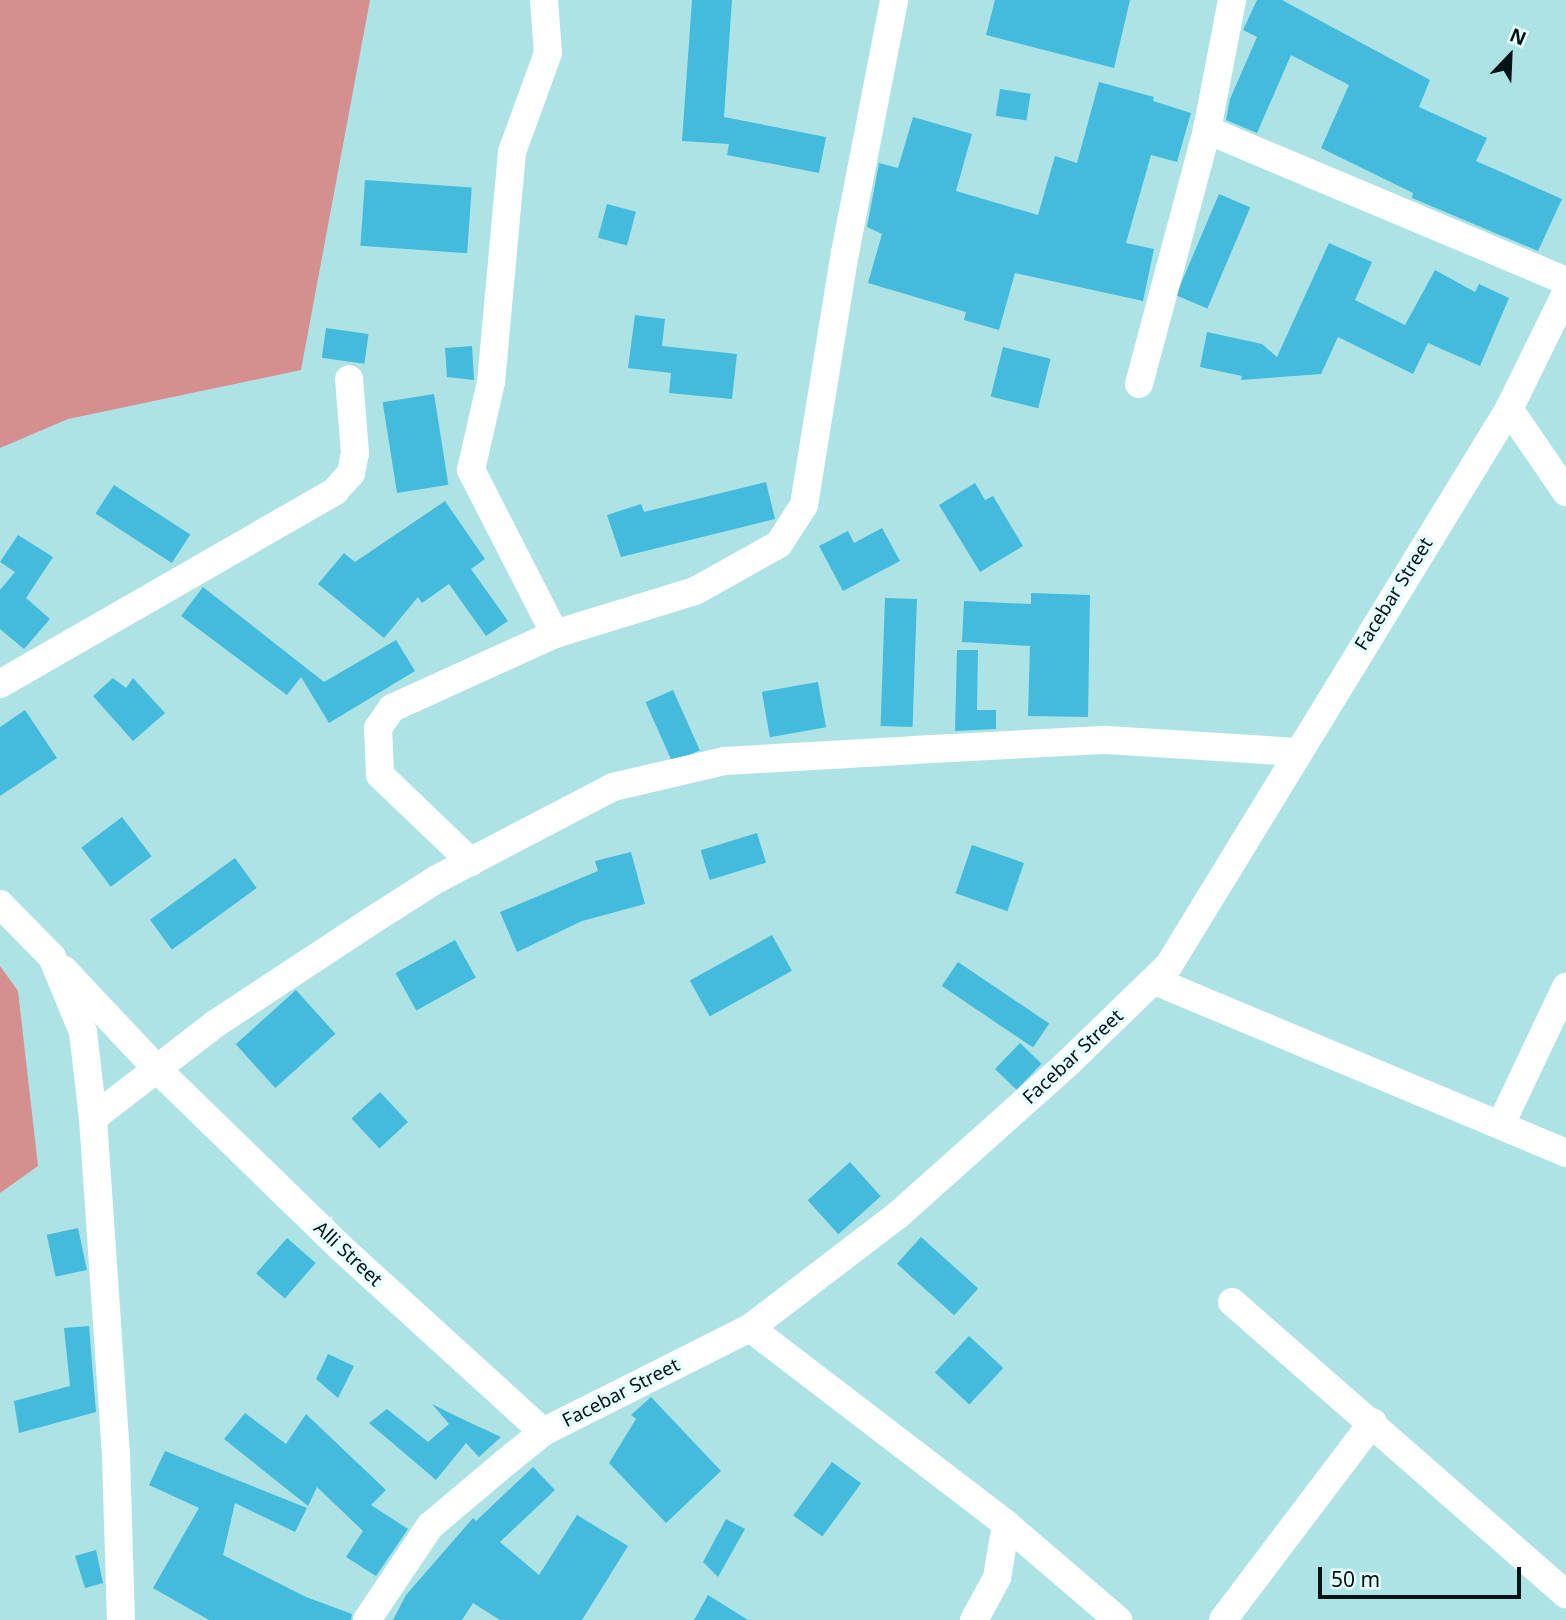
<!DOCTYPE html>
<html>
<head>
<meta charset="utf-8">
<style>
	body { margin:0 }
	#map { position:relative; width:1566px; height:1620px; overflow:hidden; background:#aee3e5; font-family:"Noto Sans",sans-serif }
	div>[style] { position:absolute }
	.green>* { inset:0; background:#d58f8e }
	.building>* { inset:0; background:#44bbdc; transform-origin:0 0 }
	.minor>* { height:28px; margin:-14px; padding:0 14px; transform-origin:14px; border-radius:14px; background:#fff }
	span { translate:-50% -50%; white-space:nowrap; text-align:center; line-height:1.15; -webkit-text-stroke:7px #e8fdfe; paint-order:stroke }
	.street-label { font-size:19px; color:#021415 }
	.north { position:absolute; left:1475px; top:21px; width:70px; height:70px; -webkit-text-stroke:5px #e8fdfe; paint-order:stroke; rotate:23deg; font-size:19px; font-weight:700; line-height:28px; text-align:center; color:#021415 }
	.north::after { content:''; display:block; margin:auto; width:24px; height:32px; background:#021415; clip-path:polygon(50% 0,100% 100%,50% 72%,0 100%) }
	.scale { position:absolute; left:1318px; top:1567px; width:203px; height:32px; box-sizing:border-box; border:4px solid #021415; border-top:0; padding-left:9px; font-size:21px; line-height:24px; white-space:nowrap; color:#021415; -webkit-text-stroke:5px #e8fdfe; paint-order:stroke }
</style>
</head>
<body>
<div id="map">
	<div class="green">
		<i style="clip-path:polygon(0 0,370px 0,301px 370px,68px 419px,0 448px)"></i>
		<i style="clip-path:polygon(0 966px,18px 991px,38px 1166px,0 1193px)"></i>
	</div>
	<div class="building">
		<i style="clip-path:polygon(692px 0,732px 0,724px 117px,826px 137px,819px 173px,727px 155px,729px 144px,682px 141px)"></i>
		<i style="clip-path:polygon(995px 0,1130px 0,1114px 68px,986px 35px)"></i>
		<i style="clip-path:polygon(1257px 0,1282px 0,1430px 80px,1419px 107px,1487px 138px,1476px 161px,1562px 199px,1538px 251px,1412px 198px,1413px 193px,1321px 148px,1349px 85px,1291px 55px,1257px 133px,1226px 120px,1230px 99px,1257px 37px,1243px 30px)"></i>
		<i style="clip-path:polygon(1099px 82px,1154px 97px,1153px 101px,1191px 113px,1177px 162px,1151px 155px,1126px 243px,1154px 249px,1143px 301px,1015px 273px,999px 330px,964px 320px,966px 312px,868px 283px,882px 234px,867px 227px,879px 163px,898px 168px,913px 117px,972px 134px,956px 191px,1038px 215px,1055px 156px,1077px 163px)"></i>
		<i style="left:1000px;top:89px;width:31px;height:27px;rotate:9deg"></i>
		<i style="left:365px;top:180px;width:107px;height:66px;rotate:4deg"></i>
		<i style="left:1219px;top:194px;width:34px;height:110px;rotate:23deg"></i>
		<i style="left:607px;top:204px;width:30px;height:35px;rotate:15deg"></i>
		<i style="clip-path:polygon(1329px 243px,1372px 262px,1355px 300px,1405px 325px,1435px 270px,1475px 292px,1479px 284px,1509px 298px,1480px 366px,1428px 343px,1413px 374px,1338px 337px,1321px 374px,1241px 380px,1242px 376px,1200px 367px,1207px 332px,1262px 344px,1277px 357px)"></i>
		<i style="clip-path:polygon(635px 315px,665px 319px,662px 346px,737px 354px,732px 399px,669px 393px,671px 373px,628px 368px)"></i>
		<i style="left:326px;top:328px;width:43px;height:30px;rotate:8deg"></i>
		<i style="clip-path:polygon(472px 346px,474px 380px,447px 377px,445px 348px)"></i>
		<i style="left:1003px;top:347px;width:49px;height:51px;rotate:14deg"></i>
		<i style="left:434px;top:394px;width:92px;height:52px;rotate:81deg"></i>
		<i style="clip-path:polygon(766px 482px,775px 519px,621px 557px,607px 515px,641px 504px,644px 512px)"></i>
		<i style="clip-path:polygon(975px 483px,985px 500px,993px 496px,1023px 546px,980px 572px,939px 505px)"></i>
		<i style="left:114px;top:485px;width:91px;height:34px;rotate:33deg"></i>
		<i style="clip-path:polygon(445px 501px,485px 559px,471px 569px,508px 621px,486px 636px,449px 584px,422px 603px,418px 597px,384px 638px,318px 584px,344px 553px,355px 562px)"></i>
		<i style="clip-path:polygon(882px 528px,900px 561px,843px 591px,819px 546px,848px 531px,854px 543px)"></i>
		<i style="clip-path:polygon(18px 535px,53px 557px,26px 598px,50px 619px,24px 649px,0 629px,0 590px,15px 572px,0 562px)"></i>
		<i style="clip-path:polygon(203px 587px,324px 682px,396px 640px,415px 671px,329px 723px,301px 677px,287px 695px,181px 616px)"></i>
		<i style="clip-path:polygon(1031px 593px,1090px 595px,1088px 717px,1028px 716px,1030px 646px,962px 642px,964px 601px,1031px 604px)"></i>
		<i style="left:885px;top:598px;width:32px;height:128px;rotate:2deg"></i>
		<i style="clip-path:polygon(957px 650px,978px 650px,977px 710px,996px 710px,996px 729px,955px 731px)"></i>
		<i style="clip-path:polygon(113px 678px,126px 688px,133px 678px,165px 713px,133px 741px,93px 696px)"></i>
		<i style="left:818px;top:682px;width:46px;height:57px;rotate:80deg"></i>
		<i style="left:673px;top:690px;width:66px;height:30px;rotate:66deg"></i>
		<i style="clip-path:polygon(25px 710px,57px 758px,0 796px,0 727px)"></i>
		<i style="left:122px;top:817px;width:49px;height:51px;rotate:53deg"></i>
		<i style="left:757px;top:833px;width:31px;height:59px;rotate:73deg"></i>
		<i style="left:972px;top:845px;width:55px;height:51px;rotate:19deg"></i>
		<i style="clip-path:polygon(631px 852px,645px 904px,582px 921px,517px 952px,500px 912px,598px 871px,595px 861px)"></i>
		<i style="left:235px;top:858px;width:37px;height:105px;rotate:54deg"></i>
		<i style="left:772px;top:935px;width:41px;height:94px;rotate:61deg"></i>
		<i style="left:455px;top:940px;width:43px;height:68px;rotate:61deg"></i>
		<i style="left:958px;top:962px;width:110px;height:29px;rotate:34deg"></i>
		<i style="left:296px;top:990px;width:59px;height:81px;rotate:48deg"></i>
		<i style="left:1020px;top:1043px;width:30px;height:36px;rotate:44deg"></i>
		<i style="left:380px;top:1092px;width:41px;height:39px;rotate:47deg"></i>
		<i style="left:850px;top:1162px;width:46px;height:57px;rotate:48deg"></i>
		<i style="left:78px;top:1228px;width:43px;height:32px;rotate:78deg"></i>
		<i style="left:921px;top:1237px;width:77px;height:36px;rotate:42deg"></i>
		<i style="left:287px;top:1238px;width:38px;height:47px;rotate:41deg"></i>
		<i style="clip-path:polygon(89px 1326px,96px 1412px,19px 1433px,14px 1401px,70px 1386px,64px 1328px)"></i>
		<i style="left:969px;top:1336px;width:47px;height:50px;rotate:43deg"></i>
		<i style="clip-path:polygon(328px 1354px,354px 1366px,338px 1398px,316px 1379px)"></i>
		<i style="clip-path:polygon(651px 1397px,721px 1471px,666px 1523px,609px 1463px,636px 1419px,631px 1415px)"></i>
		<i style="clip-path:polygon(432px 1404px,458px 1417px,501px 1437px,479px 1457px,466px 1443px,436px 1480px,369px 1423px,387px 1409px,428px 1442px,449px 1424px)"></i>
		<i style="clip-path:polygon(245px 1413px,286px 1444px,306px 1414px,386px 1490px,371px 1505px,408px 1529px,376px 1576px,346px 1557px,363px 1531px,317px 1487px,308px 1506px,224px 1439px)"></i>
		<i style="clip-path:polygon(165px 1451px,307px 1508px,295px 1532px,235px 1503px,223px 1555px,306px 1597px,352px 1614px,351px 1620px,209px 1620px,153px 1588px,199px 1508px,149px 1485px)"></i>
		<i style="left:832px;top:1462px;width:36px;height:66px;rotate:36deg"></i>
		<i style="clip-path:polygon(533px 1467px,555px 1490px,500px 1542px,539px 1575px,577px 1515px,628px 1546px,582px 1620px,500px 1620px,473px 1603px,462px 1620px,393px 1620px,406px 1595px,473px 1518px,476px 1521px)"></i>
		<i style="clip-path:polygon(726px 1519px,745px 1529px,718px 1577px,703px 1562px)"></i>
		<i style="clip-path:polygon(96px 1550px,103px 1583px,85px 1588px,75px 1556px)"></i>
		<i style="clip-path:polygon(708px 1595px,748px 1620px,694px 1620px)"></i>
	</div>
	<div class="minor">
		<i style="left:544px;top:0;width:53px;rotate:85.7deg"></i>
		<i style="left:548px;top:53px;width:105px;rotate:110deg"></i>
		<i style="left:512px;top:152px;width:231px;rotate:95.2deg"></i>
		<i style="left:491px;top:382px;width:90px;rotate:102.8deg"></i>
		<i style="left:471px;top:470px;width:184px;rotate:62.9deg"></i>
		<i style="left:1207px;top:130px;width:389px;rotate:22.8deg"></i>
		<i style="left:1139px;top:384px;width:263px;rotate:-75deg"></i>
		<i style="left:1207px;top:130px;width:132px;rotate:-79.1deg"></i>
		<i style="left:1509px;top:409px;width:101px;rotate:55.5deg"></i>
		<i style="left:0;top:684px;width:387px;rotate:-29.9deg"></i>
		<i style="left:335px;top:491px;width:24px;rotate:-48deg"></i>
		<i style="left:351px;top:473px;width:20px;rotate:-79deg"></i>
		<i style="left:355px;top:453px;width:74px;rotate:-94.6deg"></i>
		<i style="left:471px;top:862px;width:126px;rotate:-136.3deg"></i>
		<i style="left:380px;top:775px;width:47px;rotate:-92.4deg"></i>
		<i style="left:378px;top:728px;width:24px;rotate:-55deg"></i>
		<i style="left:392px;top:708px;width:179px;rotate:-24.4deg"></i>
		<i style="left:555px;top:634px;width:146px;rotate:-17.1deg"></i>
		<i style="left:695px;top:591px;width:96px;rotate:-29.2deg"></i>
		<i style="left:779px;top:544px;width:46px;rotate:-57.3deg"></i>
		<i style="left:804px;top:505px;width:255px;rotate:-80.8deg"></i>
		<i style="left:845px;top:253px;width:258px;rotate:-79deg"></i>
		<i style="left:0;top:904px;width:74px;rotate:45.5deg"></i>
		<i style="left:52px;top:957px;width:81px;rotate:67.5deg"></i>
		<i style="left:83px;top:1032px;width:87px;rotate:83.4deg"></i>
		<i style="left:93px;top:1118px;width:338px;rotate:86.1deg"></i>
		<i style="left:116px;top:1455px;width:165px;rotate:88.3deg"></i>
		<i style="left:64px;top:970px;width:139px;rotate:46.8deg"></i>
		<i style="left:159px;top:1071px;width:254px;rotate:44.2deg"></i>
		<i style="left:341px;top:1248px;width:273px;rotate:42.3deg"></i>
		<i style="left:1155px;top:981px;width:446px;rotate:22.7deg"></i>
		<i style="left:93px;top:1118px;width:154px;rotate:-37.6deg"></i>
		<i style="left:215px;top:1024px;width:196px;rotate:-33.4deg"></i>
		<i style="left:379px;top:916px;width:69px;rotate:-32.5deg"></i>
		<i style="left:437px;top:879px;width:199px;rotate:-27.6deg"></i>
		<i style="left:613px;top:787px;width:115px;rotate:-13.1deg"></i>
		<i style="left:725px;top:761px;width:188px;rotate:-3.3deg"></i>
		<i style="left:913px;top:750px;width:194px;rotate:-3deg"></i>
		<i style="left:1107px;top:740px;width:190px;rotate:3.6deg"></i>
		<i style="left:1501px;top:1124px;width:152px;rotate:-64.6deg"></i>
		<i style="left:1232px;top:1302px;width:444px;rotate:41.2deg"></i>
		<i style="left:750px;top:1328px;width:322px;rotate:37.4deg"></i>
		<i style="left:1006px;top:1524px;width:148px;rotate:40.6deg"></i>
		<i style="left:367px;top:1620px;width:113px;rotate:-56.2deg"></i>
		<i style="left:430px;top:1526px;width:99px;rotate:-40.1deg"></i>
		<i style="left:506px;top:1462px;width:48px;rotate:-39deg"></i>
		<i style="left:543px;top:1432px;width:232px;rotate:-26.7deg"></i>
		<i style="left:750px;top:1328px;width:186px;rotate:-37.4deg"></i>
		<i style="left:898px;top:1215px;width:229px;rotate:-41.8deg"></i>
		<i style="left:1069px;top:1062px;width:139px;rotate:-44.1deg"></i>
		<i style="left:1169px;top:965px;width:652px;rotate:-58.55deg"></i>
		<i style="left:1509px;top:409px;width:129px;rotate:-63.8deg"></i>
		<i style="left:974px;top:1620px;width:48px;rotate:-61.3deg"></i>
		<i style="left:997px;top:1578px;width:55px;rotate:-80.5deg"></i>
		<i style="left:1223px;top:1620px;width:248px;rotate:-52.9deg"></i>
	</div>
	<div class="street-label">
		<span style="left:1394px;top:594px;rotate:-58deg">Facebar Street</span>
		<span style="left:1073px;top:1057px;rotate:-43deg">Facebar Street</span>
		<span style="left:348px;top:1254px;rotate:43deg">Alli Street</span>
		<span style="left:621px;top:1393px;rotate:-27deg">Facebar Street</span>
	</div>
	<div class="north">N</div>
	<div class="scale">50 m</div>
</div>
</body>
</html>
